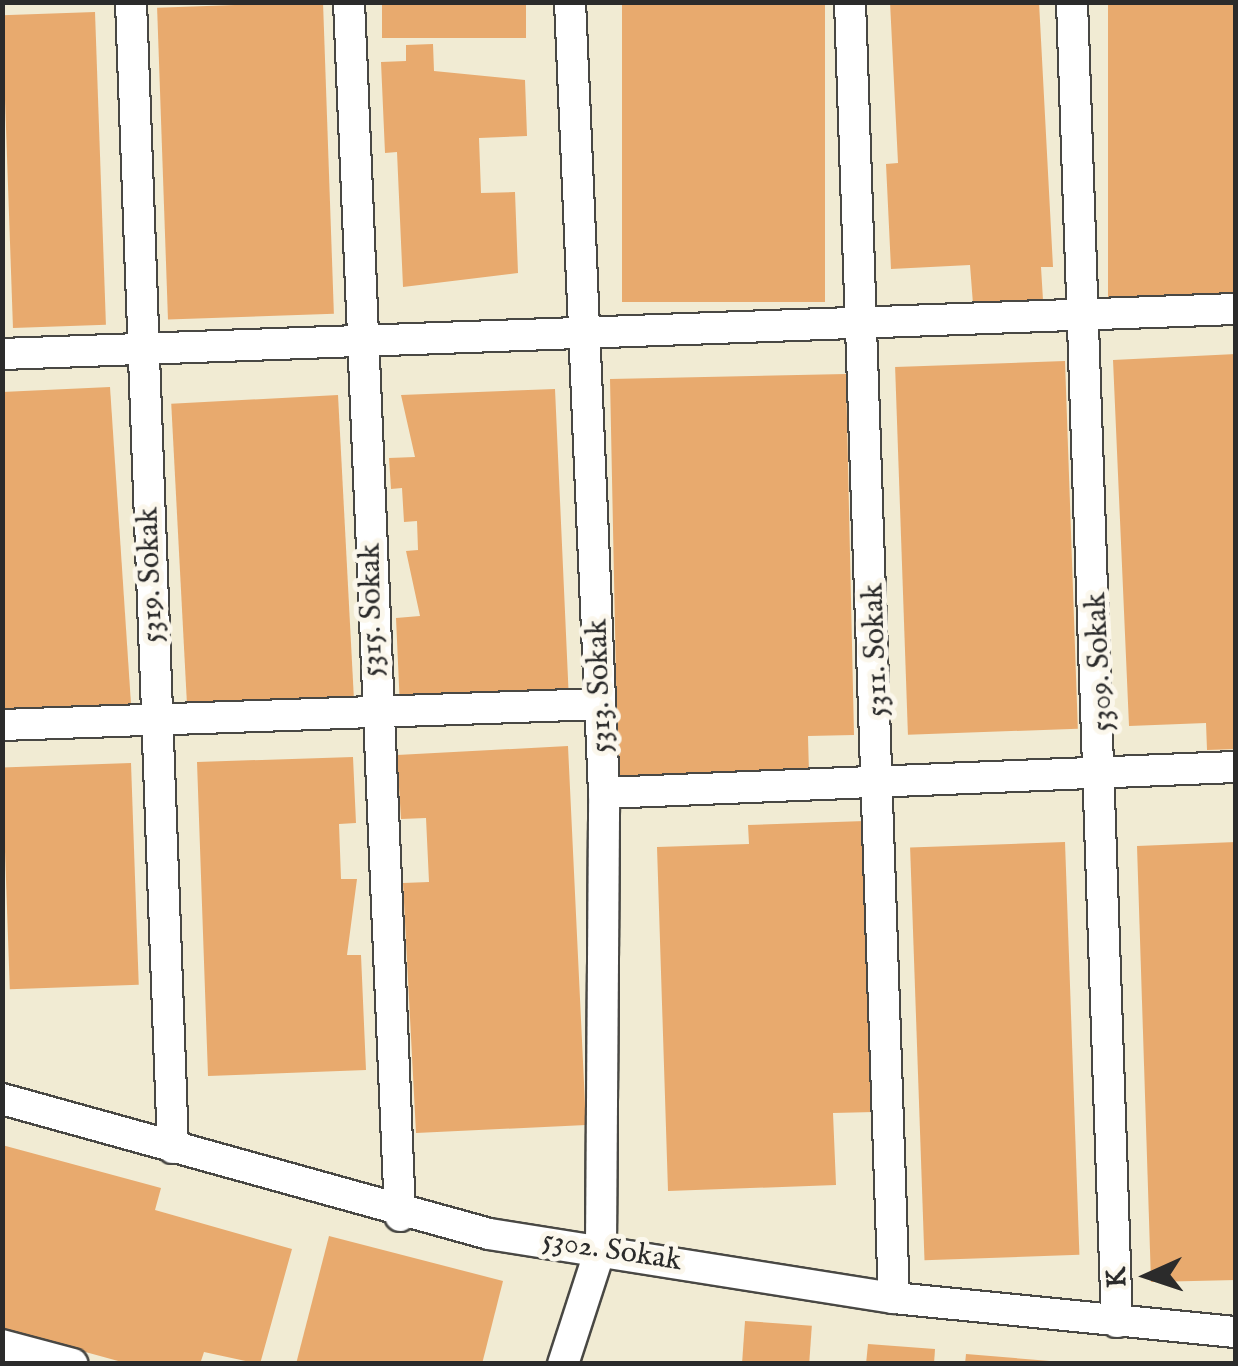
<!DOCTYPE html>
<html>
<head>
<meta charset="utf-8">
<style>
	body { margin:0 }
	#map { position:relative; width:1238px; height:1366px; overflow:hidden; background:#f1ebd3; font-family:"IM FELL English",serif }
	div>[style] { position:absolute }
	.building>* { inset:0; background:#e8aa6e; transform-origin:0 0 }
	.roads { filter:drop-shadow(2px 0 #494844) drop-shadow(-2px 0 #494844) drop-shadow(0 2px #494844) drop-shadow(0 -2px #494844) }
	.minor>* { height:30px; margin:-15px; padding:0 15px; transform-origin:15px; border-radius:15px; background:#fff }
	span { translate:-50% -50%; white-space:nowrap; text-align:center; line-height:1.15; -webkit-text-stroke:10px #fbf7ec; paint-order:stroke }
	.street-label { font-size:30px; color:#2b2b2b }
	.frame { position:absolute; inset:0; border:5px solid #2b2b2b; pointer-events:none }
	.north { position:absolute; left:1098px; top:1226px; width:100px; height:100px; -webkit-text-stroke:8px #fbf7ec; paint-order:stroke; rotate:267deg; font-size:28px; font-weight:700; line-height:40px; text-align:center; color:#2b2b2b }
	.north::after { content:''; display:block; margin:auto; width:35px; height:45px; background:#2b2b2b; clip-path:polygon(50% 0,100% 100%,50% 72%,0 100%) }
</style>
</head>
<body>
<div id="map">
	<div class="building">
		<i style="left:323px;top:2px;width:312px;height:166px;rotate:88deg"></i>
		<i style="left:382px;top:2px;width:144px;height:36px"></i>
		<i style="left:622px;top:2px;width:203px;height:300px"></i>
		<i style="clip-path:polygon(890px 2px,1039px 2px,1053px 267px,1041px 267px,1043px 300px,973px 304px,970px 265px,891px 269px,886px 164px,898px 163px)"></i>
		<i style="left:1108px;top:2px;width:128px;height:297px"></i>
		<i style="left:95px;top:12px;width:313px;height:93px;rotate:88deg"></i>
		<i style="clip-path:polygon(433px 44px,434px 71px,525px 80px,527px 136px,479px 138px,481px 193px,515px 192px,518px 273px,403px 287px,397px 152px,385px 153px,381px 62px,406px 61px,406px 45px)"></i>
		<i style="clip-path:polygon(1236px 354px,1236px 749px,1207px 750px,1206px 723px,1129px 726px,1113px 360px)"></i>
		<i style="left:1065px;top:361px;width:368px;height:170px;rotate:88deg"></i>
		<i style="clip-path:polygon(846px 374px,854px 735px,808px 736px,809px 773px,618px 777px,610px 379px)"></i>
		<i style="clip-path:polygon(110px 387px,131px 704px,2px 711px,2px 392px)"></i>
		<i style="clip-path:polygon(555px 389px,569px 701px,400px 708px,396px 618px,420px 616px,406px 551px,418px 550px,417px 521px,404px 522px,402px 488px,391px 489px,389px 458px,415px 457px,401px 395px)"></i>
		<i style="left:338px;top:395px;width:314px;height:167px;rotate:87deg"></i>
		<i style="clip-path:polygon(568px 746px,586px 1125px,416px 1133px,403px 883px,429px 882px,426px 818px,401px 819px,397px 755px)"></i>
		<i style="clip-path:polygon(353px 757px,356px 823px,339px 824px,341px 879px,357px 879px,347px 955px,361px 955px,366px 1070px,208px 1076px,197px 762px)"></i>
		<i style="left:131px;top:763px;width:222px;height:129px;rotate:88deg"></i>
		<i style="clip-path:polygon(865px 821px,874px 1112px,833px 1113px,836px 1185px,668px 1191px,657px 847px,749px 844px,748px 825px)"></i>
		<i style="left:1065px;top:842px;width:413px;height:155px;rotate:88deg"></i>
		<i style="clip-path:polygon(1236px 842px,1236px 1280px,1151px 1282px,1137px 846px)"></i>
		<i style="clip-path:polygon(2px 1145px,161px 1188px,155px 1210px,292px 1249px,260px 1364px,204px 1352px,200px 1364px,129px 1364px,2px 1329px)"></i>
		<i style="clip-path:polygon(329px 1236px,503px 1281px,482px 1364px,296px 1364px)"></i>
		<i style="left:745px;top:1321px;width:67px;height:43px;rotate:4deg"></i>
		<i style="clip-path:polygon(868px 1344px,935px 1349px,934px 1364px,866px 1364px)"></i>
		<i style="clip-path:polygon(966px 1354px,1050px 1361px,1050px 1364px,965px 1364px)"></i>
	</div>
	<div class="roads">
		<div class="minor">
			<i style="left:131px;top:2px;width:1147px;rotate:87.9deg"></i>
			<i style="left:349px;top:2px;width:1215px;rotate:87.59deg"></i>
			<i style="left:850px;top:2px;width:1297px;rotate:88.06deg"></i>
			<i style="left:1072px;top:2px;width:1321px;rotate:88.05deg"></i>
			<i style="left:2px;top:354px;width:1235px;rotate:-2.09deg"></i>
			<i style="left:2px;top:725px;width:598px;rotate:-2.01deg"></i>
			<i style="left:604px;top:793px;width:633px;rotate:-2.36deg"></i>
			<i style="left:2px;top:1099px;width:505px;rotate:15.49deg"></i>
			<i style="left:489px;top:1234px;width:410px;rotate:9deg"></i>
			<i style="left:894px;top:1298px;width:344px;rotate:5.7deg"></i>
			<i style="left:2px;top:1345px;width:73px;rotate:15deg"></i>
			<i style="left:563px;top:1364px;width:123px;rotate:-72deg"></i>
			<i style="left:601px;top:1247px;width:454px;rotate:-89.6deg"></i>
			<i style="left:604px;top:793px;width:792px;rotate:-92.46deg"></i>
		</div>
	</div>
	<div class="street-label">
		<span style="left:151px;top:575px;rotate:-92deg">5319. Sokak</span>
		<span style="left:372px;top:610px;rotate:-91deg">5315. Sokak</span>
		<span style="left:876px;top:650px;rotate:-92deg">5311. Sokak</span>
		<span style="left:1100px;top:662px;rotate:-93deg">5309. Sokak</span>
		<span style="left:600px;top:686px;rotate:-92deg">5313. Sokak</span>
		<span style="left:612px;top:1251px;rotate:9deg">5302. Sokak</span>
	</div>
	<div class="frame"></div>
	<div class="north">K</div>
</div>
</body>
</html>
